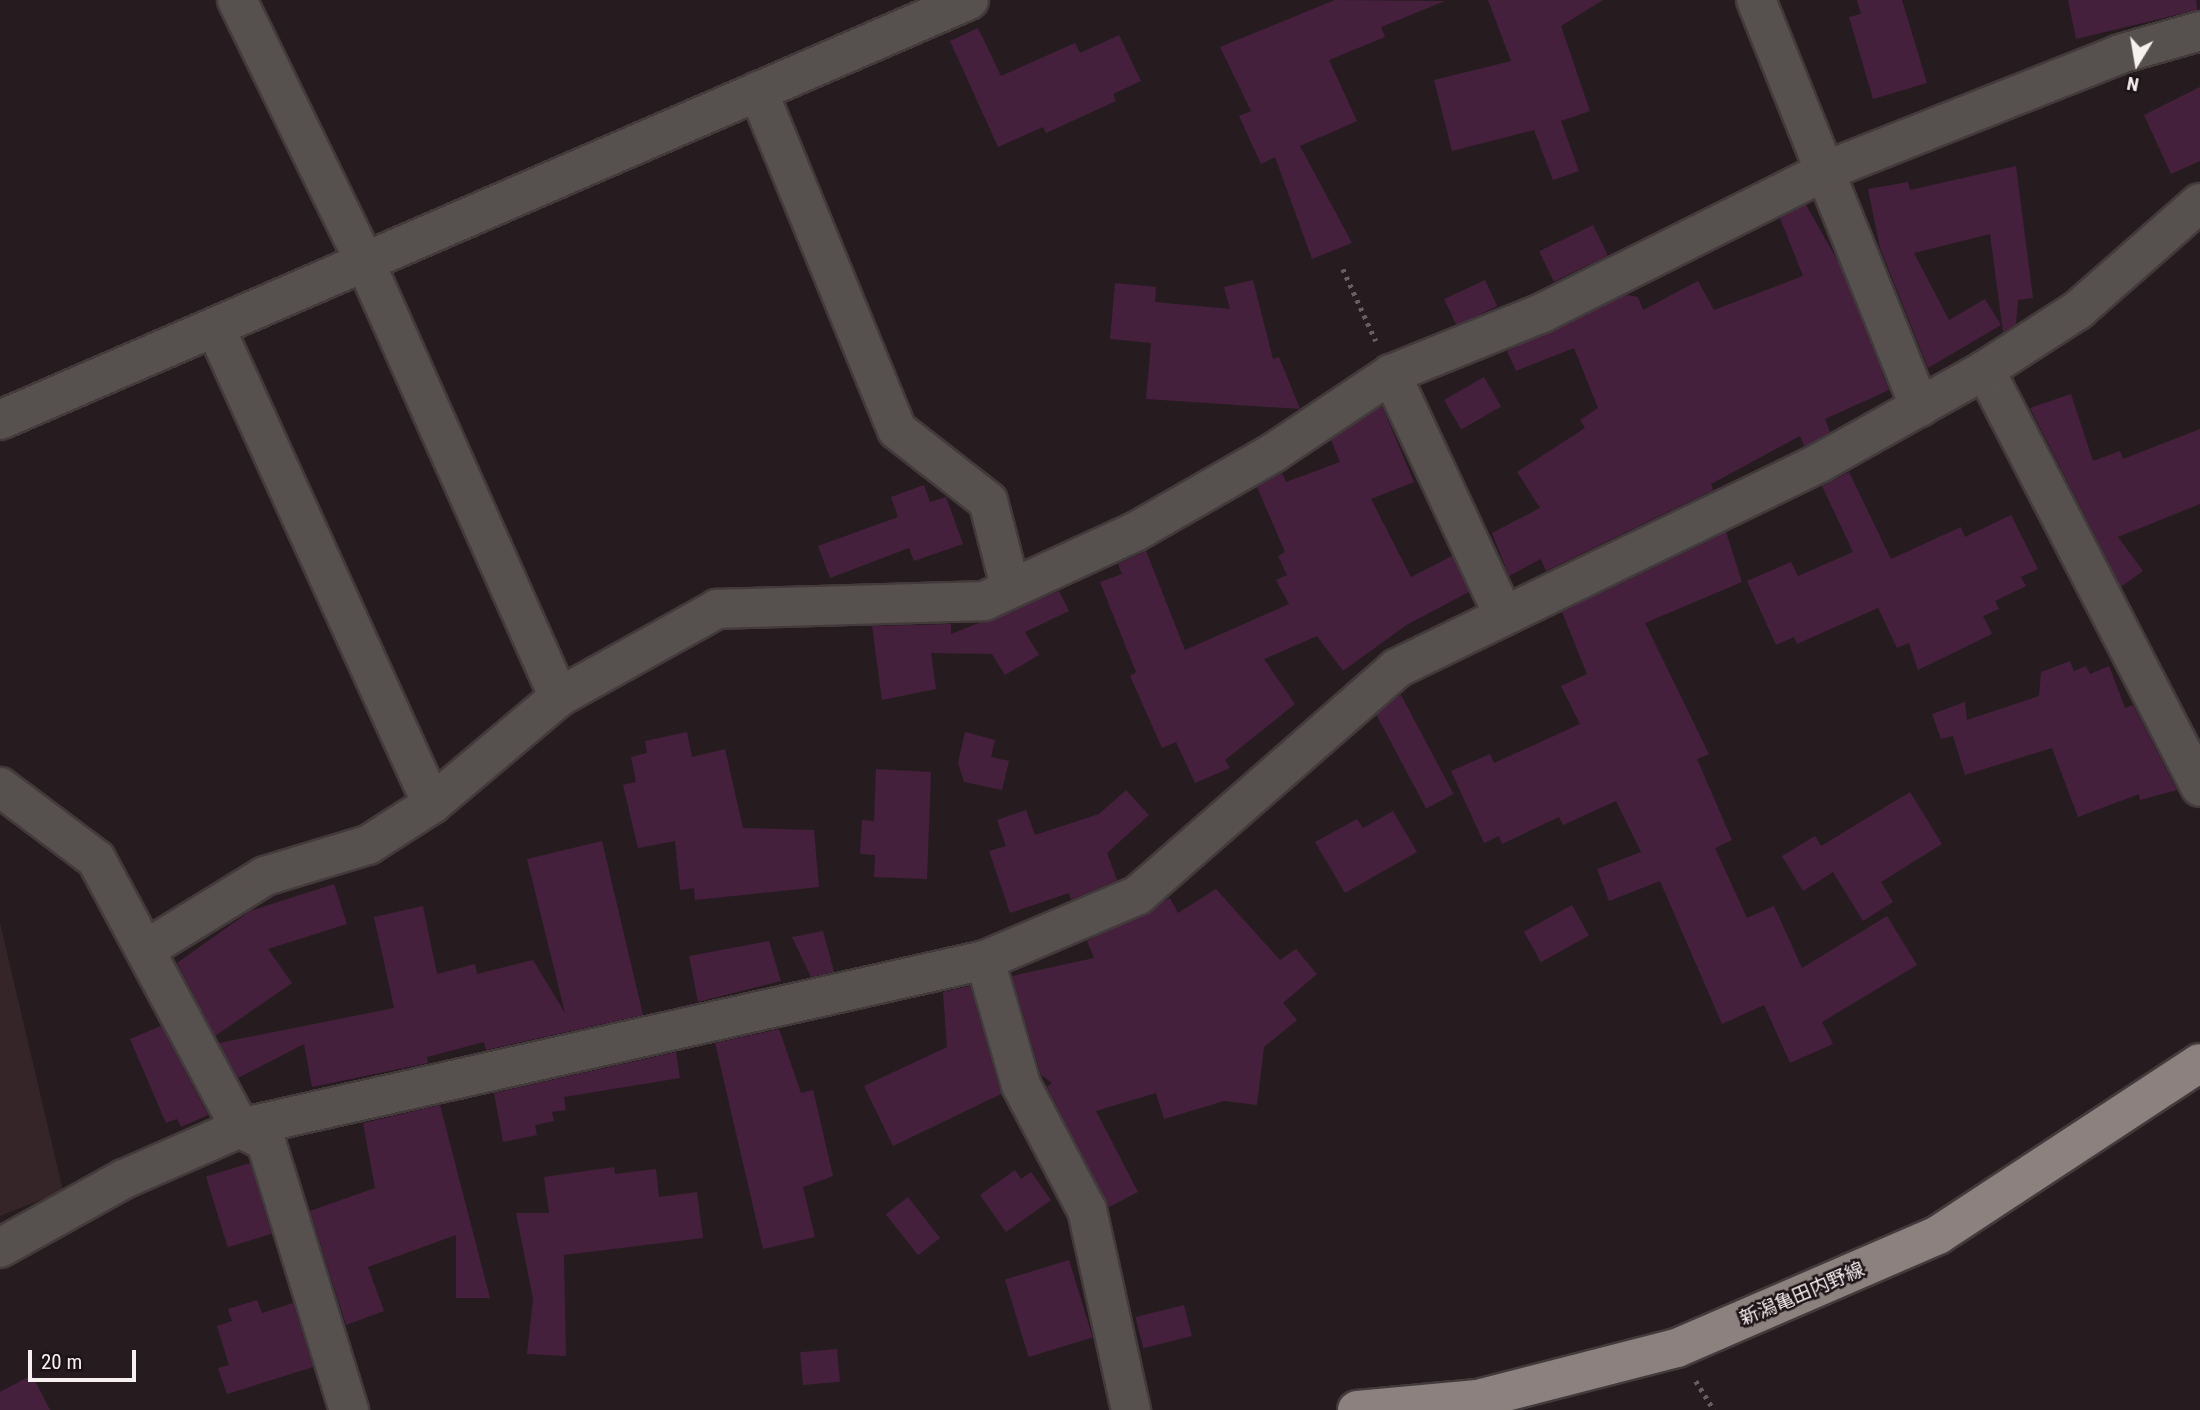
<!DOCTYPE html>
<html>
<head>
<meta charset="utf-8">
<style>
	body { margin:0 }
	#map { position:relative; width:2200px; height:1410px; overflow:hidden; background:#261c1f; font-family:"Roboto Condensed","Noto Sans JP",sans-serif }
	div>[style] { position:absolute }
	.built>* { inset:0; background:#352529 }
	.building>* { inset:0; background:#44203c; transform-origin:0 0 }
	.path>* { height:4.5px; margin-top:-2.25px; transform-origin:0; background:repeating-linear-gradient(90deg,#685f61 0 3.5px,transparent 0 8.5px) }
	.roads { filter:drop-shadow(2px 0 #433a3c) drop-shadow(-2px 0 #433a3c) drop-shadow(0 2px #433a3c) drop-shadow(0 -2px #433a3c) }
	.street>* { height:38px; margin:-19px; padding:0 19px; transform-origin:19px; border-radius:19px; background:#56504f }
	.primary>* { height:38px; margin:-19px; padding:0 19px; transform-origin:19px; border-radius:19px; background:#8c817f }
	span { translate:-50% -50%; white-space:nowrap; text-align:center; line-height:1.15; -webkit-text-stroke:5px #1d1316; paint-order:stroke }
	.street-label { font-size:19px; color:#f7f0f1 }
	.north { position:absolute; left:2102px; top:28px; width:70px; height:70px; -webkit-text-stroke:5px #1d1316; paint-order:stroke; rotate:191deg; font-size:19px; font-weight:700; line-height:28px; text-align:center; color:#f7f0f1 }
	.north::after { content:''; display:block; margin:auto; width:24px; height:32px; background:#f7f0f1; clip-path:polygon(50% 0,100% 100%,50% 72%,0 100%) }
	.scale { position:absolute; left:28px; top:1350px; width:108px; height:32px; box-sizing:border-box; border:4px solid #f7f0f1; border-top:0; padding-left:9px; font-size:21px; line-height:24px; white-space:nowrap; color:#f7f0f1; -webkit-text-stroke:5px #1d1316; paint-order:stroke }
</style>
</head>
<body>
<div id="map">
	<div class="built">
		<i style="clip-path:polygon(0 923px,63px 1191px,0 1216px)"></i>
	</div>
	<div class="building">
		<i style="clip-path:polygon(1335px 0,1445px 1px,1381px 27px,1385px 37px,1329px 60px,1357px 121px,1300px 146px,1352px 243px,1312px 259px,1275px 157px,1261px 164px,1239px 116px,1251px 111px,1220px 47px)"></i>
		<i style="clip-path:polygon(1488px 0,1603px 0,1561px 26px,1590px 111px,1561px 121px,1579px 171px,1553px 180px,1534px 130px,1452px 151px,1434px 80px,1511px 61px)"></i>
		<i style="clip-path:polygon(1857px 0,1902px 0,1927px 83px,1873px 99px,1849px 17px,1861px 14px)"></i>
		<i style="clip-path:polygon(2068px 0,2196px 0,2197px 10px,2076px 39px)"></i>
		<i style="clip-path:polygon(978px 28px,1001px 76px,1075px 43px,1080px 53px,1119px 35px,1141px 81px,1113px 94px,1116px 101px,1046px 133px,1043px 127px,998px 147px,950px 41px)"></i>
		<i style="clip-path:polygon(2200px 87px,2200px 161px,2171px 174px,2144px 115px)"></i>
		<i style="clip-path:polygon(2016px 166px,2033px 298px,2018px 300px,2016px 324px,2003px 332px,1990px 234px,1914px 253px,1949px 320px,1985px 299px,2001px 325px,1928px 368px,1880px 248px,1868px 189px,1908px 182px,1910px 190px)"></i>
		<i style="clip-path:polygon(1806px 205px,1839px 263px,1889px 390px,1825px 419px,1830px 432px,1811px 443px,1804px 446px,1800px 436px,1711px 484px,1713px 490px,1546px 571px,1541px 559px,1509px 576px,1492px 533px,1540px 508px,1517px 472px,1585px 428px,1580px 420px,1598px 408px,1574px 348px,1516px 371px,1507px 351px,1626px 295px,1638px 297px,1643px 310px,1698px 281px,1714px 310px,1803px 276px,1780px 218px)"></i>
		<i style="left:1593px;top:225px;width:34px;height:60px;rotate:64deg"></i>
		<i style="clip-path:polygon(1253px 280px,1273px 359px,1279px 357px,1300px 409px,1146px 399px,1151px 343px,1110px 339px,1115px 283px,1156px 287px,1155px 302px,1230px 309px,1224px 287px)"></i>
		<i style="left:1485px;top:280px;width:29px;height:45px;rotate:65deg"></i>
		<i style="left:1484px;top:377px;width:34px;height:46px;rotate:60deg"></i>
		<i style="clip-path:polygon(2071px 394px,2093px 461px,2120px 451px,2123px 459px,2200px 429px,2200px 504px,2118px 537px,2143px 571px,2121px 587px,2030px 408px)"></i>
		<i style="clip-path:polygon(1382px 406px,1414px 482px,1371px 499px,1411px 577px,1452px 556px,1469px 592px,1408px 624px,1343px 671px,1317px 636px,1264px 659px,1295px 704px,1225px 760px,1230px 768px,1195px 783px,1176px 742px,1162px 748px,1130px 676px,1136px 672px,1100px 582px,1122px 574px,1118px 564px,1146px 551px,1185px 650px,1289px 604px,1276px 580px,1287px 575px,1278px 556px,1285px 552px,1257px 487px,1282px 473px,1286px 482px,1340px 462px,1331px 440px)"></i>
		<i style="clip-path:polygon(1849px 472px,1891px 559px,1961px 527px,1965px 537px,2011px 515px,2038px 569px,2021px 577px,2026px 586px,1995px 601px,1999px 609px,1983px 616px,1992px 634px,1918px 670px,1909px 643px,1897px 648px,1878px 608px,1797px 644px,1794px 637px,1776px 645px,1747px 581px,1791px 562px,1798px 576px,1853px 552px,1822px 486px)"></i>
		<i style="clip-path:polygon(924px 485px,930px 502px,946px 497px,963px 544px,914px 561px,909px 548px,830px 578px,818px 546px,898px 517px,891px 497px)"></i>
		<i style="clip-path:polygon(1726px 532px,1742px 582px,1645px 623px,1709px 754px,1697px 759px,1732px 840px,1715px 848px,1747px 918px,1774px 906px,1802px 968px,1887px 916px,1917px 965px,1822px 1022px,1833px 1044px,1790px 1063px,1764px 1005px,1722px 1024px,1660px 881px,1609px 901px,1597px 869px,1641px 852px,1616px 801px,1563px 825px,1559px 817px,1502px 844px,1499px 836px,1484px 843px,1451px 771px,1490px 754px,1494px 763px,1580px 724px,1561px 686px,1587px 674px,1562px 612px)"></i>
		<i style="clip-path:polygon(1059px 591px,1069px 611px,1025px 632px,1039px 655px,1005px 675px,992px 654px,931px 653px,936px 689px,882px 700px,872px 626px,951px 624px,951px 634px)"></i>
		<i style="clip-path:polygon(2070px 661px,2074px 671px,2086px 666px,2090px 674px,2109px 666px,2125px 708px,2133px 705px,2177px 790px,2140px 800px,2139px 794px,2078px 817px,2052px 748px,1965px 775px,1953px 736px,1941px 739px,1932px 714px,1965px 702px,1967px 720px,2039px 696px,2041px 672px)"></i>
		<i style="left:1401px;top:695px;width:112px;height:31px;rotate:62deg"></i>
		<i style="clip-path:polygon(687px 732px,692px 757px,725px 749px,743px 828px,814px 830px,819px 887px,695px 900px,694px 888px,680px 890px,675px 841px,638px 848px,623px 785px,636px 782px,631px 757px,647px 753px,645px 741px)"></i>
		<i style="clip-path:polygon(965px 732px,995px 740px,991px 757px,1009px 761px,1002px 790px,964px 782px,958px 763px)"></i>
		<i style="clip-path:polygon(876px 769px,931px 772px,927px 879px,874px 877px,875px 855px,860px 854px,862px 820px,874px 821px)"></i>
		<i style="clip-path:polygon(1126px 790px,1149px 815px,1107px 853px,1117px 880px,1071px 900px,1069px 893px,1010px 913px,989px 851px,1006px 846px,997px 820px,1026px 810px,1035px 835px,1099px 814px)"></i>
		<i style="clip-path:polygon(1910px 792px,1942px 844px,1881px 882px,1893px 902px,1863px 921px,1833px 872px,1803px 891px,1782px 856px,1815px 836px,1821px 846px)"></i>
		<i style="clip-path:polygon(1393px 811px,1417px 852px,1345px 893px,1315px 842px,1357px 819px,1363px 828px)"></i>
		<i style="clip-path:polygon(602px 841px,643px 1015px,486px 1050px,484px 1042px,427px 1057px,428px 1063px,312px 1087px,304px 1044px,238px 1078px,219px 1043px,394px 1008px,374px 917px,423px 906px,437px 974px,475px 964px,477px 974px,533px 960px,565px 1013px,527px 859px)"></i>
		<i style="clip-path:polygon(334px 884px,347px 924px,268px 949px,292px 983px,215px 1036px,177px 963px,250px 911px)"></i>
		<i style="clip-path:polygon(1216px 889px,1280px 960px,1296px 949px,1317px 974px,1283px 1003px,1297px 1020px,1264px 1047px,1257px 1105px,1224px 1101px,1164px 1119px,1156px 1093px,1096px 1111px,1138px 1192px,1109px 1207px,1047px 1087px,1052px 1083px,1041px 1075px,1012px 976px,1094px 958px,1087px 941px,1170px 898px,1178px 913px)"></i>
		<i style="left:1572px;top:905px;width:35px;height:55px;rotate:61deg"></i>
		<i style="clip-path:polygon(823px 931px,834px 972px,811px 977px,792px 937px)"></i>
		<i style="clip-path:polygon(769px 941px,781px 981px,698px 1002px,689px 956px)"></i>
		<i style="clip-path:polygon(970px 986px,1001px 1094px,893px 1146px,864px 1086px,947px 1047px,943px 992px)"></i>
		<i style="clip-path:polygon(161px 1026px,208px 1115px,181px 1127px,177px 1119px,166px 1123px,130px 1039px)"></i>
		<i style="clip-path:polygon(779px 1029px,801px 1093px,813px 1090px,833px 1176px,803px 1187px,815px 1237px,763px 1249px,715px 1043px)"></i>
		<i style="clip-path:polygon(676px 1052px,680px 1078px,564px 1097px,566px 1110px,552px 1112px,554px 1121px,535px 1125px,537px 1135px,503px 1142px,494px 1093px)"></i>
		<i style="clip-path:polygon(440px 1105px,490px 1298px,456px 1298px,456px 1235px,368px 1267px,384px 1311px,346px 1325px,310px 1211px,375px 1188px,363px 1123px)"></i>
		<i style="left:250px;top:1163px;width:74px;height:46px;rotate:73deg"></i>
		<i style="clip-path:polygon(614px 1167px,615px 1174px,656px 1169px,659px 1197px,697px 1192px,703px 1238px,564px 1255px,566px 1356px,527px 1354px,533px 1299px,516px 1213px,549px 1213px,544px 1177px)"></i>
		<i style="clip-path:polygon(1015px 1170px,1021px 1179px,1031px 1172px,1051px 1200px,1006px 1232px,980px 1195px)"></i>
		<i style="left:908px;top:1197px;width:52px;height:28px;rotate:52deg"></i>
		<i style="left:1069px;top:1260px;width:81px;height:67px;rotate:73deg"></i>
		<i style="clip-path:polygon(257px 1300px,262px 1313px,293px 1303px,313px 1367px,227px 1394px,218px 1368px,229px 1365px,217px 1326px,232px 1321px,228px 1309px)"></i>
		<i style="left:1184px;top:1305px;width:32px;height:50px;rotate:76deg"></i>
		<i style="left:837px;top:1349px;width:33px;height:37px;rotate:85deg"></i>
		<i style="clip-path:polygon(32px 1375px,50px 1410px,0 1410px,0 1392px)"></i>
	</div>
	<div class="path">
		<i style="left:1343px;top:269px;width:79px;rotate:65.4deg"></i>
		<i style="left:1696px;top:1381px;width:34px;rotate:58deg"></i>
	</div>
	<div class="roads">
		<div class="street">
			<i style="left:237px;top:0;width:292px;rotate:64deg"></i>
			<i style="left:365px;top:262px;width:476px;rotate:66deg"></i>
			<i style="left:1756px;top:0;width:439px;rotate:68.1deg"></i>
			<i style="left:758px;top:91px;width:366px;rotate:67.7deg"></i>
			<i style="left:897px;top:430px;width:115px;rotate:38deg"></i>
			<i style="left:988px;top:501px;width:88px;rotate:75.5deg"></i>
			<i style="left:215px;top:327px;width:524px;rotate:65.54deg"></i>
			<i style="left:1985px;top:370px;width:469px;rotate:62.7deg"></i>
			<i style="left:1391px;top:374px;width:267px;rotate:65deg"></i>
			<i style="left:0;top:420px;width:1056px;rotate:-23.43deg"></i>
			<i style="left:0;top:787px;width:120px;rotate:36.9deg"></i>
			<i style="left:96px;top:859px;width:305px;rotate:61.8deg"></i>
			<i style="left:240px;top:1128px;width:30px;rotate:28deg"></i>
			<i style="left:266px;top:1142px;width:281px;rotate:72.8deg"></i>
			<i style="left:148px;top:948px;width:137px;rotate:-31.6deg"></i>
			<i style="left:265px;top:876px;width:108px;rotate:-16.8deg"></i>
			<i style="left:368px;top:845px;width:76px;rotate:-32.6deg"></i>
			<i style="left:432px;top:804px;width:166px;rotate:-40.1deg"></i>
			<i style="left:559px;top:697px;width:181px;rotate:-29.1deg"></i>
			<i style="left:717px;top:609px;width:267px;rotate:-1.7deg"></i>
			<i style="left:984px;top:601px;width:166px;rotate:-24.6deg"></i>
			<i style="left:1135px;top:532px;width:159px;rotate:-29.8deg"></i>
			<i style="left:1273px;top:453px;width:142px;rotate:-33.8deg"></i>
			<i style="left:1391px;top:374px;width:163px;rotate:-22deg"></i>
			<i style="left:1542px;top:313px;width:317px;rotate:-26.6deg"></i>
			<i style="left:1825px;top:171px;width:317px;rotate:-21.6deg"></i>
			<i style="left:2120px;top:54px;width:83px;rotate:-16deg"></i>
			<i style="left:985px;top:960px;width:130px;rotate:73.9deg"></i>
			<i style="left:1021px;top:1085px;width:141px;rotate:62.2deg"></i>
			<i style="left:1087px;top:1210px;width:205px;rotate:77.6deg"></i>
			<i style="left:0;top:1248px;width:142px;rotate:-29.1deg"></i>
			<i style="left:124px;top:1179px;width:127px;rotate:-23.7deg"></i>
			<i style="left:240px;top:1128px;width:764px;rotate:-12.71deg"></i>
			<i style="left:985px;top:960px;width:166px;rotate:-23deg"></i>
			<i style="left:1138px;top:895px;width:344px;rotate:-41.2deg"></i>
			<i style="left:1397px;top:668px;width:471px;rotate:-25.9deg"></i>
			<i style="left:1821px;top:462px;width:188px;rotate:-29.3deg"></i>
			<i style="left:1985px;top:370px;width:111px;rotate:-32.8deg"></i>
			<i style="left:2078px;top:310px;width:162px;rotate:-41.3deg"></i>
		</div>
		<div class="primary">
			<i style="left:1357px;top:1410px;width:121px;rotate:-5.2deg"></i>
			<i style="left:1478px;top:1399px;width:205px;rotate:-14.4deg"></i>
			<i style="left:1677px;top:1348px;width:284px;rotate:-23.4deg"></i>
			<i style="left:1938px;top:1235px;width:313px;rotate:-33.3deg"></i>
		</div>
	</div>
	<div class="street-label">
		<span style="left:1802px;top:1294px;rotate:-23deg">新潟亀田内野線</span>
	</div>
	<div class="north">N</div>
	<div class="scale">20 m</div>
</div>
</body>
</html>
